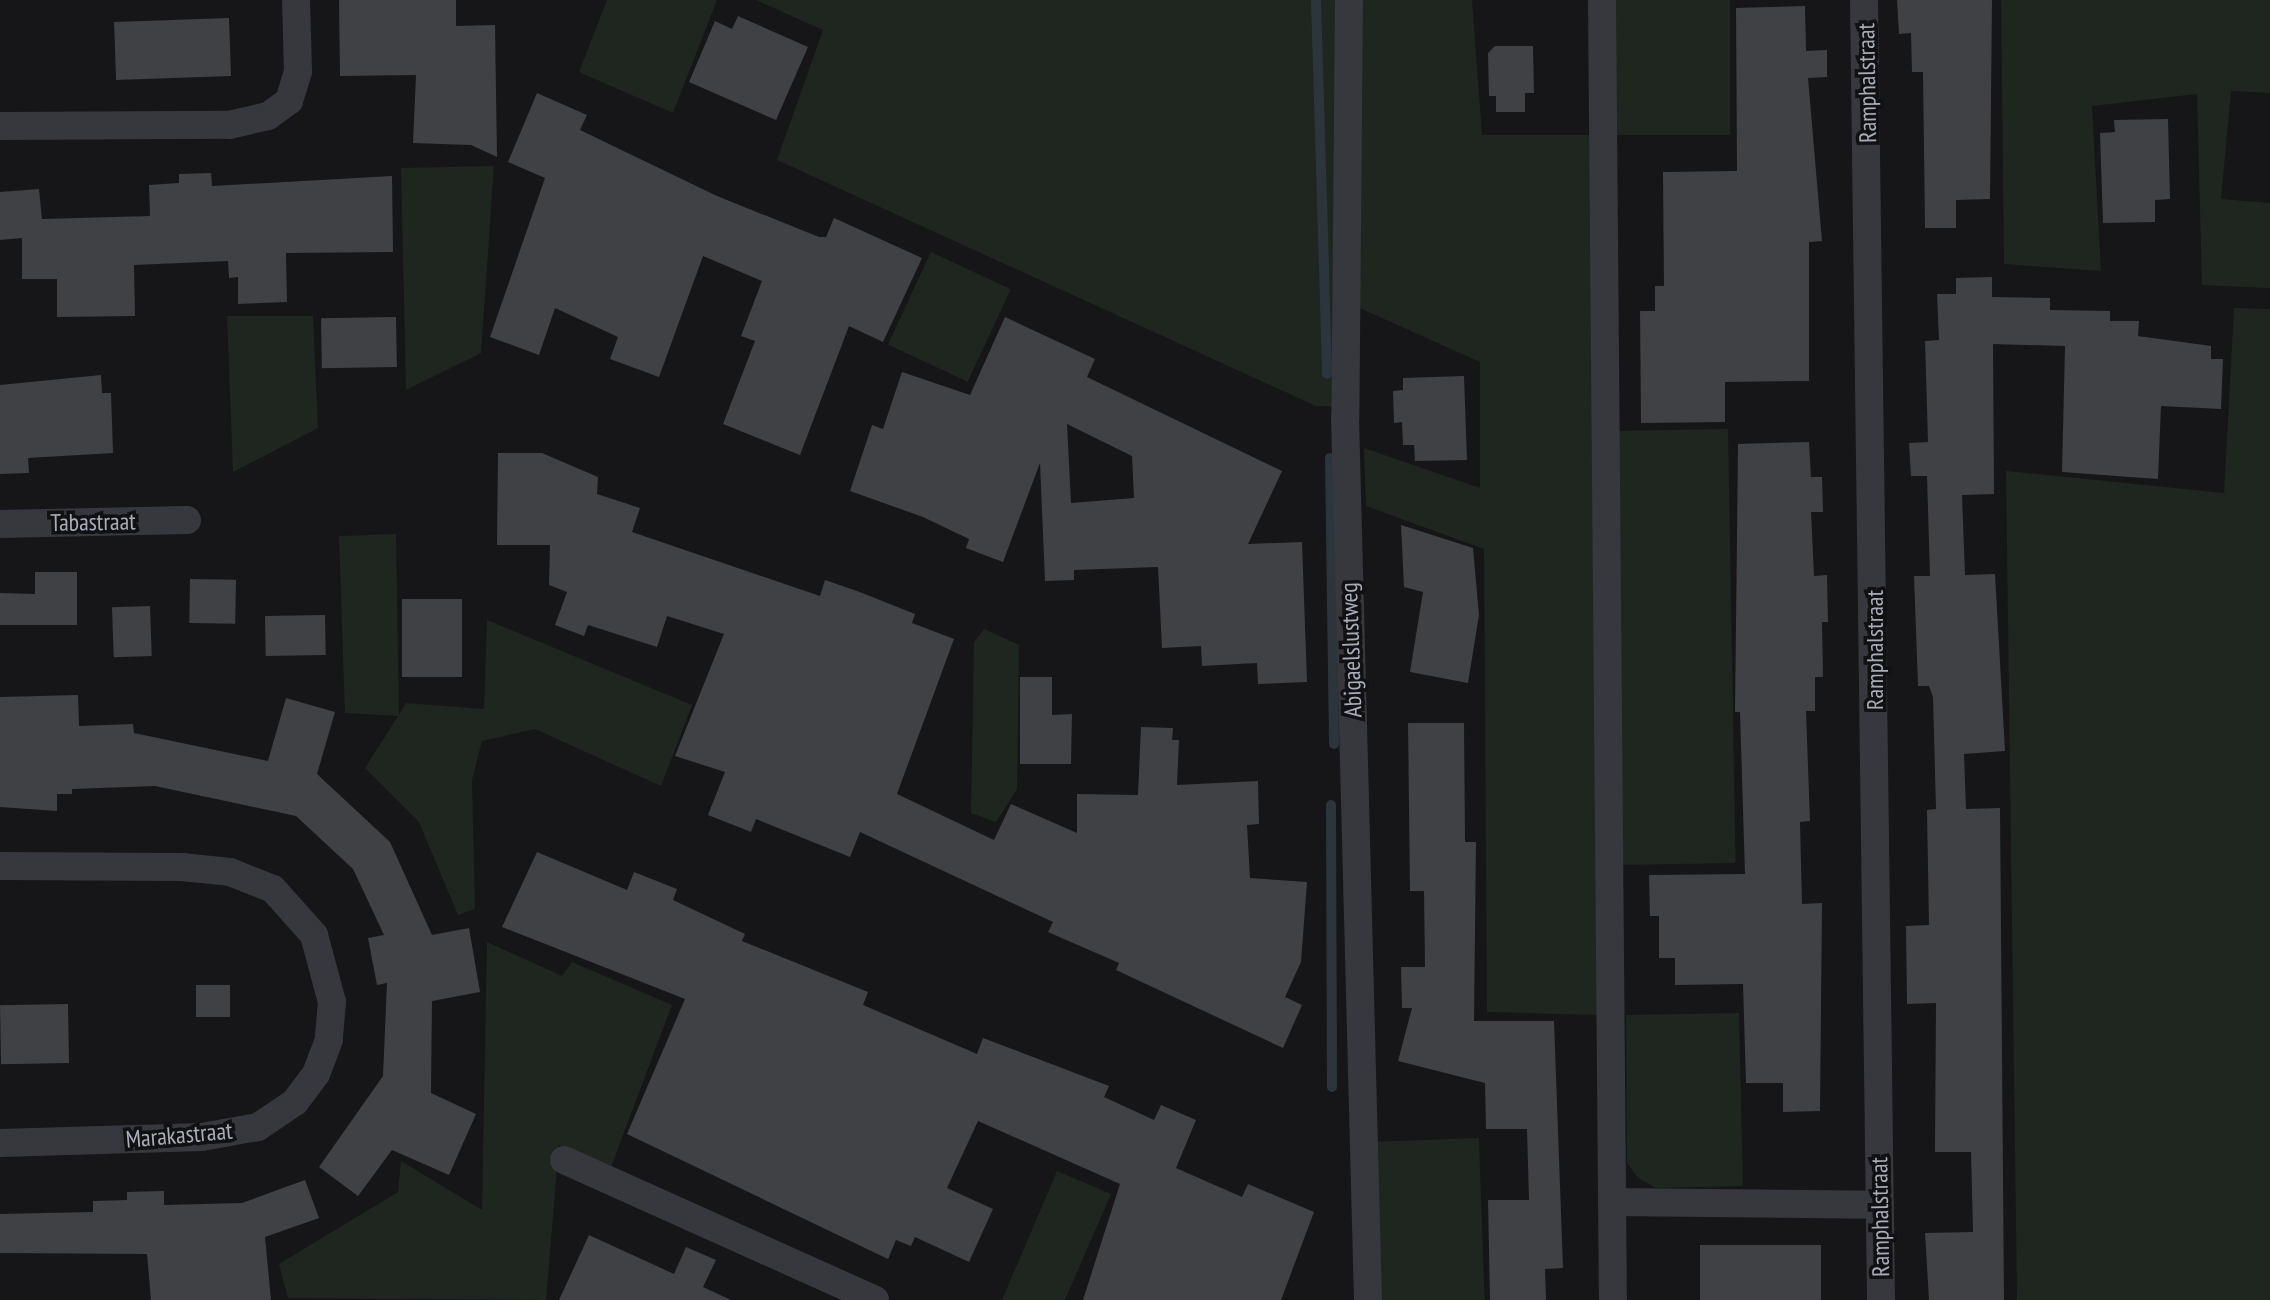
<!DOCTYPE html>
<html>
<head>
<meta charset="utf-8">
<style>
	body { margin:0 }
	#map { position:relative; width:2270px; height:1300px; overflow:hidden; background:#161618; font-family:"PT Sans Narrow",sans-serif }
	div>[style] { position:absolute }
	.green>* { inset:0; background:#1e261f; transform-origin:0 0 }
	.stream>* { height:10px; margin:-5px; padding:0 5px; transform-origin:5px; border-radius:5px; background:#2c353c }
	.building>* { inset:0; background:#404145; transform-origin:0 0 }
	.minor>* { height:28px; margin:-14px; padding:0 14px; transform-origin:14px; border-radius:14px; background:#37383d }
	span { translate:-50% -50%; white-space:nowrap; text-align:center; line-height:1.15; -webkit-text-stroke:7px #111113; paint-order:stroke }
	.street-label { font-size:24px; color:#a8adb8 }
</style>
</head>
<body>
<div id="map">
	<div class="green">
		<i style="clip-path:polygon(607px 0,717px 0,673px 113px,579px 72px)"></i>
		<i style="clip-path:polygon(756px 0,1339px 0,1337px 406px,1316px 406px,777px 160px,823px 30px)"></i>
		<i style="clip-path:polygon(1358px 0,1472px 0,1482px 135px,1593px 135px,1598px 1015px,1487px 1012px,1484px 549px,1366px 506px,1364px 448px,1480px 488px,1480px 362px,1355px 306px)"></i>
		<i style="left:1616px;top:0;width:114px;height:135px"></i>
		<i style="clip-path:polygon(2001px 0,2270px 0,2270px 93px,2231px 91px,2221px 199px,2270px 203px,2270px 288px,2202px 285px,2197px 94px,2092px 106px,2101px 271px,2004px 264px)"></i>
		<i style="clip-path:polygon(494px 166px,481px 353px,406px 390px,401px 168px)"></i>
		<i style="left:931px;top:252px;width:88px;height:102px;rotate:25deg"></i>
		<i style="clip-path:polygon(2234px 308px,2270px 309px,2270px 1300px,2017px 1300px,2006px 471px,2224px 493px)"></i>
		<i style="clip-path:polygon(227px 316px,313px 316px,318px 428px,233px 472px)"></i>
		<i style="left:1728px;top:429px;width:434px;height:114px;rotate:89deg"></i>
		<i style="clip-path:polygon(396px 534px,399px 715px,406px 703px,484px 709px,487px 620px,692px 705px,661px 786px,535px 729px,482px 741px,472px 780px,475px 909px,458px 915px,419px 822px,365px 768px,398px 716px,345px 713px,339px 536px)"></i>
		<i style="clip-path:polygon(984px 629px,1019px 645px,1017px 789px,996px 822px,971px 813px,974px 642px)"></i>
		<i style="clip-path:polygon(487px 942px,562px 976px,572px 962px,672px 1005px,611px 1167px,559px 1145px,546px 1300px,288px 1298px,279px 1264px,398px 1192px,401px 1161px,482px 1210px)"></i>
		<i style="clip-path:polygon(1739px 1013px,1743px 1186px,1656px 1188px,1638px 1178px,1627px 1163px,1626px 1015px)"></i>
		<i style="left:1479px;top:1138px;width:162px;height:104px;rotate:88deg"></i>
		<i style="clip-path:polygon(1057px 1171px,1111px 1194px,1065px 1300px,1002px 1300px)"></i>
	</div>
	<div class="stream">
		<i style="left:1316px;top:0;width:374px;rotate:88.3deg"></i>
		<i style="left:1330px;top:458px;width:286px;rotate:89.2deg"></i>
		<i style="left:1331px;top:805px;width:282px;rotate:89.8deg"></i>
	</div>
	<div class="building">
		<i style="clip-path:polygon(339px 0,456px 0,456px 26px,495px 25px,497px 157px,471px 145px,413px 143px,416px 75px,340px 76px)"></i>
		<i style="clip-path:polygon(1897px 0,1992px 0,1990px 199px,1956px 200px,1956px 228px,1925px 228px,1923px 72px,1912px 72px,1911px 33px,1899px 34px)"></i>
		<i style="clip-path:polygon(1805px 6px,1806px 51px,1827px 50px,1827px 77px,1808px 78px,1822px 241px,1809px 242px,1809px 381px,1725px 382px,1725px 422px,1641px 423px,1640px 311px,1655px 311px,1655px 286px,1664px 286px,1663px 172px,1737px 171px,1736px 8px)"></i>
		<i style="clip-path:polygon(738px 16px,808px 47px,776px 120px,689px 82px,715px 21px,732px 29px)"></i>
		<i style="left:229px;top:18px;width:58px;height:115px;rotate:88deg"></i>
		<i style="clip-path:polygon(1495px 46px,1533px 46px,1534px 93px,1525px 93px,1525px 112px,1496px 112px,1496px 96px,1489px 96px,1488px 53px)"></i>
		<i style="clip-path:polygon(537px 93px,587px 115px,580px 130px,717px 196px,819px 237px,826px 237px,834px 218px,922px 258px,883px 342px,849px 326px,800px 455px,723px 424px,755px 341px,741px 336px,762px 281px,703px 256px,659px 377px,610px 359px,618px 337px,555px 308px,539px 355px,490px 337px,545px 178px,508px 162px)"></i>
		<i style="clip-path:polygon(2168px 119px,2170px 199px,2155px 200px,2155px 222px,2103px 223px,2100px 133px,2115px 132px,2114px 120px)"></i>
		<i style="clip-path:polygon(211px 173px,212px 186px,392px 176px,393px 252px,286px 253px,287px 302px,238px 304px,238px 277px,229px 278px,228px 261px,134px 265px,135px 316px,57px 317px,57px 279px,22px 279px,22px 238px,0 240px,0 192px,39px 189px,42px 219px,150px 216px,149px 185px,179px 183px,179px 174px)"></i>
		<i style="clip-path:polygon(1992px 277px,1992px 297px,2050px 298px,2050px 310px,2110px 311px,2110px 321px,2139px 321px,2138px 336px,2211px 346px,2211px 359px,2223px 359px,2221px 409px,2161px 406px,2158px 479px,2062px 472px,2065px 346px,1993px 344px,1994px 494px,1962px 495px,1965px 575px,1995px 574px,2005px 751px,1964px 754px,1966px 809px,2000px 808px,2004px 1300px,1929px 1300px,1925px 1233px,1973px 1232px,1971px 1152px,1935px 1152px,1936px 1003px,1907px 1004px,1906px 926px,1929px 925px,1927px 810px,1936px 809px,1933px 697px,1929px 686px,1918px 686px,1914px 576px,1930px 576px,1927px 476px,1911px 476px,1909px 443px,1928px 442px,1925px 341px,1939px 340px,1937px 294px,1956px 294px,1956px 278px)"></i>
		<i style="left:396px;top:317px;width:50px;height:75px;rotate:89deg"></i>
		<i style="clip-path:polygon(evenodd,1005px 317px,1095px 359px,1087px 377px,1282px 471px,1248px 544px,1302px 542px,1307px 682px,1258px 684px,1257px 663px,1202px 666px,1201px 646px,1162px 648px,1158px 567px,1074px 570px,1074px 580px,1045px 581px,1040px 463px,1003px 562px,966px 548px,969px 539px,923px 517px,850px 491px,872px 425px,883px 429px,902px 372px,970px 395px,1005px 317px,1067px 424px,1132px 456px,1134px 498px,1071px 503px,1067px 424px)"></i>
		<i style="clip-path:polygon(101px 375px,102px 393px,111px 393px,113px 453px,28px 458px,29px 473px,0 474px,0 385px)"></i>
		<i style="clip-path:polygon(1464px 376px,1467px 460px,1415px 461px,1414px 445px,1403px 445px,1402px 422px,1394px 423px,1393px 391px,1403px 390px,1403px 378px)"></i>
		<i style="clip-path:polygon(1809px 442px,1811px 477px,1822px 477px,1823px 512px,1811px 512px,1814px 576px,1827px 575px,1828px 622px,1822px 622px,1823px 677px,1815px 677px,1815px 711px,1806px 711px,1810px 821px,1800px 822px,1802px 904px,1822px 903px,1820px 1111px,1783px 1112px,1783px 1083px,1746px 1083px,1743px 984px,1675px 985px,1675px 958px,1659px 958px,1659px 916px,1650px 916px,1649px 875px,1745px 874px,1740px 712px,1735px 712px,1738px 444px)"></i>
		<i style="clip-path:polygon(498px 453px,542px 453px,598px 477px,597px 494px,640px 508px,632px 532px,820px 596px,825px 580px,857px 591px,915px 614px,912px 623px,954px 639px,897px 794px,994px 840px,1011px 804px,1077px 833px,1077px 794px,1138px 795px,1141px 727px,1173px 728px,1172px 740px,1179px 740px,1177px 785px,1258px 781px,1259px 824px,1247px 825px,1250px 878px,1307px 882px,1301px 962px,1285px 997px,1302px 1005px,1283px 1048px,1116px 970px,1119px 963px,1048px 932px,1053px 922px,860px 832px,850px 857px,756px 819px,751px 832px,708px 815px,725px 772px,675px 756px,724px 634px,667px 616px,657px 647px,588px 625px,584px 636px,555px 625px,567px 592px,549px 585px,550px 545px,497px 545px)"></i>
		<i style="clip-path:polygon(1401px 525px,1473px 548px,1479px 615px,1468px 683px,1410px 672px,1423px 592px,1404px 587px)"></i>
		<i style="clip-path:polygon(35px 572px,77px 572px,77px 625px,0 625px,0 593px,35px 594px)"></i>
		<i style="left:190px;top:579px;width:46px;height:44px;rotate:1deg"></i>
		<i style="left:462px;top:599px;width:78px;height:60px;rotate:90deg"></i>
		<i style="left:150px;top:606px;width:50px;height:38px;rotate:88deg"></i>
		<i style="left:325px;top:615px;width:40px;height:60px;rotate:89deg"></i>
		<i style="clip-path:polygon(1020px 677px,1052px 677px,1052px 715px,1072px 714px,1071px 764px,1020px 764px)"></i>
		<i style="clip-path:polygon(78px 695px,79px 726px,133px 724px,134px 733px,268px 761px,286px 698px,335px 712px,317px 774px,390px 842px,432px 935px,469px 928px,480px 992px,432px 1001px,431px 1093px,476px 1114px,449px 1175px,392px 1150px,358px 1196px,319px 1167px,383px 1076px,387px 983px,377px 985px,368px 938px,384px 935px,353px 869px,296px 816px,155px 786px,72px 789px,72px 794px,57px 794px,57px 811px,0 807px,0 697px)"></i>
		<i style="clip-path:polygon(1408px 723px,1464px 723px,1465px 842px,1476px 842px,1474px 1021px,1554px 1021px,1563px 1268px,1545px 1269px,1546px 1300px,1490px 1300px,1488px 1200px,1529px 1200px,1527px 1129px,1486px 1129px,1485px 1083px,1398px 1061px,1412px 1008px,1402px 1008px,1401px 967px,1425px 967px,1424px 891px,1410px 891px)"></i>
		<i style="clip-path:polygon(537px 852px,627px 890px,634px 872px,677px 889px,673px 900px,745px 934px,742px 941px,868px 992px,863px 1005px,977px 1054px,983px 1038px,1109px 1086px,1104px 1097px,1154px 1120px,1161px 1105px,1196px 1120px,1176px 1168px,1242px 1197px,1248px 1184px,1314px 1212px,1281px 1300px,1083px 1300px,1120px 1184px,978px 1121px,947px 1188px,993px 1209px,969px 1262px,915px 1237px,911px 1246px,896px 1240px,888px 1259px,627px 1134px,685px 999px,502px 927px)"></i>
		<i style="left:196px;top:985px;width:34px;height:32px"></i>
		<i style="left:68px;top:1004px;width:59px;height:68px;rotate:89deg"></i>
		<i style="clip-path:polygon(305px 1180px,319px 1218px,265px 1237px,271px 1300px,151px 1300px,147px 1254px,0 1253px,0 1214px,93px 1212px,93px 1201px,127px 1200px,127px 1192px,164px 1191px,164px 1205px,242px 1203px)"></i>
		<i style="clip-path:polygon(589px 1235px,674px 1274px,686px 1247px,716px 1260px,703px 1287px,731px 1300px,559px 1300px)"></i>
		<i style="left:1821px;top:1245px;width:55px;height:121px;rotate:90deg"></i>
	</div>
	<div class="minor">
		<i style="left:1349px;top:0;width:417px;rotate:90.5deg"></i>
		<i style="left:1345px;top:417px;width:883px;rotate:88.51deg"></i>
		<i style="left:1602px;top:0;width:1300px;rotate:89.52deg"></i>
		<i style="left:1864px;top:0;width:1300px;rotate:89.25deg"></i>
		<i style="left:0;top:126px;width:229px;rotate:-0.3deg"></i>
		<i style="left:229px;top:125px;width:40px;rotate:-13deg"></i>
		<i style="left:268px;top:116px;width:26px;rotate:-36deg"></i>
		<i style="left:289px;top:101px;width:31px;rotate:-73deg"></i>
		<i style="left:298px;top:71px;width:71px;rotate:-91.6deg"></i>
		<i style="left:0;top:524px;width:187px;rotate:-1.2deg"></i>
		<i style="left:0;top:866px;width:182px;rotate:0.3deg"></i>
		<i style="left:182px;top:867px;width:48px;rotate:5.9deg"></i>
		<i style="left:230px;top:872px;width:46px;rotate:21.6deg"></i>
		<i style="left:273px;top:889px;width:62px;rotate:48.3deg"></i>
		<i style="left:314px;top:935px;width:69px;rotate:75deg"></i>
		<i style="left:332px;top:1002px;width:38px;rotate:95deg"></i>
		<i style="left:329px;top:1040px;width:36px;rotate:111deg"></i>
		<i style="left:316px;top:1074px;width:35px;rotate:127deg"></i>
		<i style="left:295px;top:1102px;width:45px;rotate:146deg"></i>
		<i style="left:258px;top:1127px;width:57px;rotate:169.9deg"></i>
		<i style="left:202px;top:1137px;width:202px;rotate:178.3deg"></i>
		<i style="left:564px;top:1160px;width:341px;rotate:24.2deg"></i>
		<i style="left:1612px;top:1202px;width:268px;rotate:0.6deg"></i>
	</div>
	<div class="street-label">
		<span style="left:1867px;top:83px;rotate:-91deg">Ramphalstraat</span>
		<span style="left:93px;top:522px;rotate:-1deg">Tabastraat</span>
		<span style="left:1351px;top:650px;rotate:-92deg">Abigaelslustweg</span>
		<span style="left:1875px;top:650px;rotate:-90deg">Ramphalstraat</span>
		<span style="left:179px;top:1135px;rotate:-5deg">Marakastraat</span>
		<span style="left:1880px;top:1217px;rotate:-91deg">Ramphalstraat</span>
	</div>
</div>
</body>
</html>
